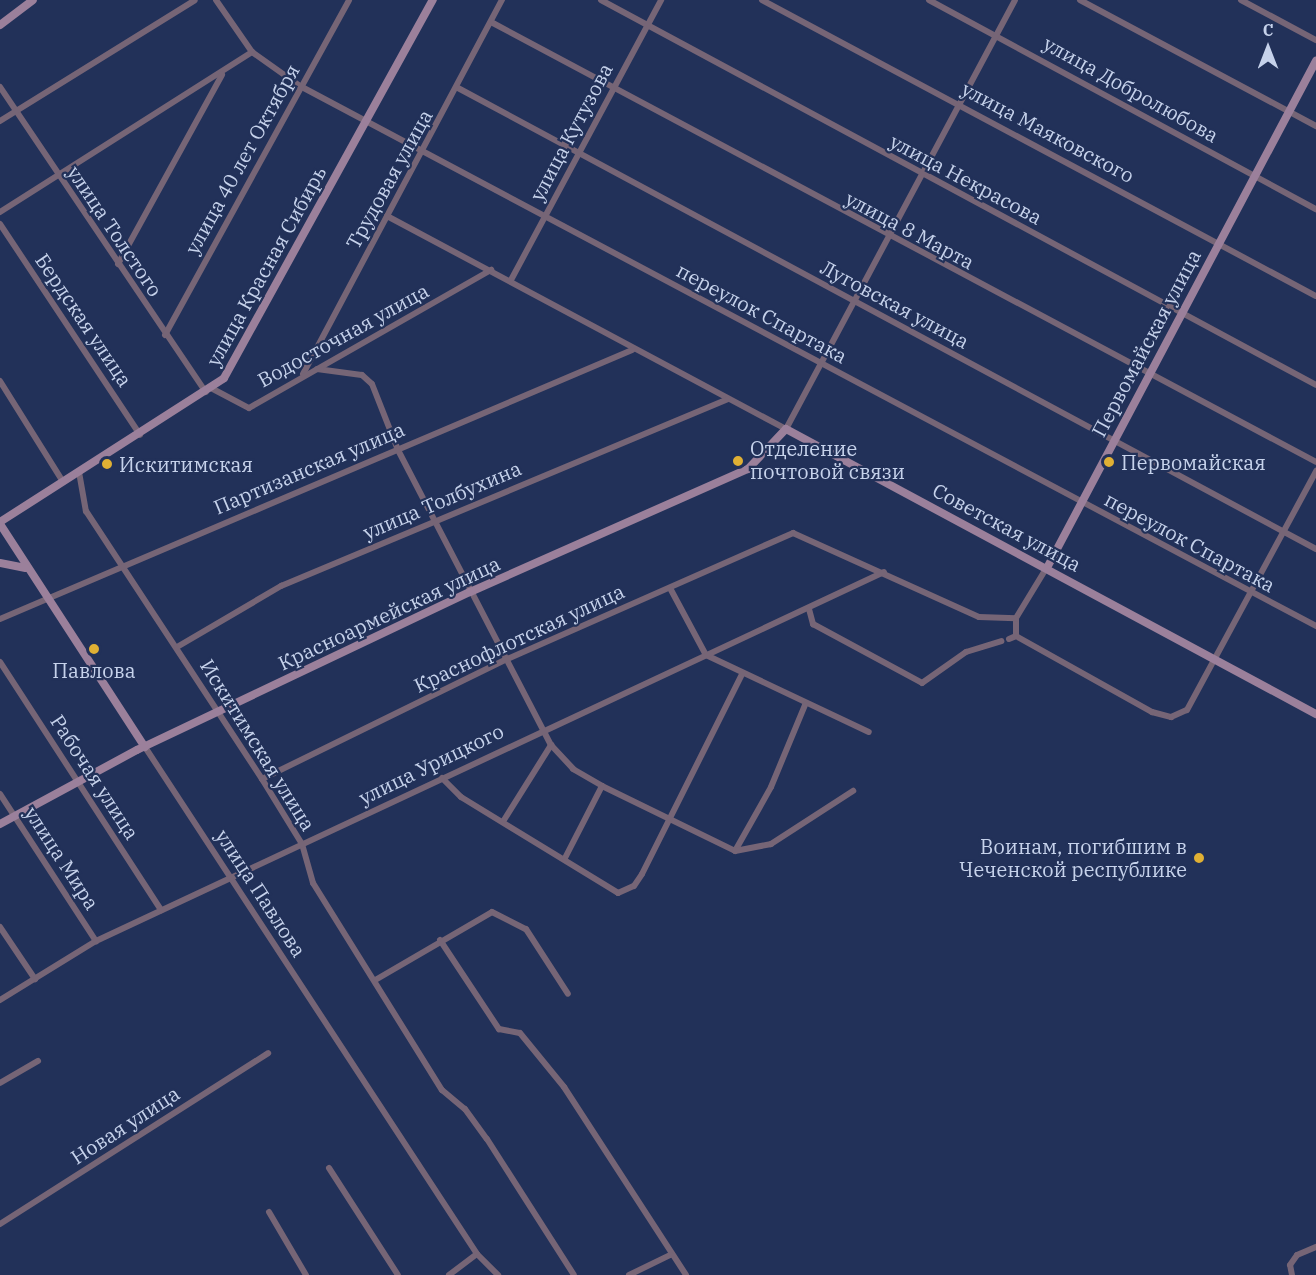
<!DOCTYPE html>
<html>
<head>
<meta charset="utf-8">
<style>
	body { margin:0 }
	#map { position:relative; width:1316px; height:1275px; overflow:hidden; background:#223159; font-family:"IBM Plex Serif",serif }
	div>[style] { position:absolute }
	.street>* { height:6px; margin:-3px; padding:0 3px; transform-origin:3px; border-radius:3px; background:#766576 }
	.secondary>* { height:8px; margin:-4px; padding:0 4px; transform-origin:4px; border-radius:4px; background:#9b809b }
	.dots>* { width:16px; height:16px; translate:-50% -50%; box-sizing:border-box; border:3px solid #223159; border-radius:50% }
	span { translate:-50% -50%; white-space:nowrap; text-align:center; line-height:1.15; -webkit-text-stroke:4.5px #223159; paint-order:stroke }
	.street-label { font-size:20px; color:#c6d2eb }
	.poi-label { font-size:20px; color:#c6d2eb }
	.left { translate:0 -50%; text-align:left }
	.right { translate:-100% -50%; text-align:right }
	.north { position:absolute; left:1238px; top:18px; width:60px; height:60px; -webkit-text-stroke:4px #223159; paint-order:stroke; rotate:0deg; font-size:16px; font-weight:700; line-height:24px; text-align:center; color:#c6d2eb }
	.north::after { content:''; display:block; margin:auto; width:21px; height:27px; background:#c6d2eb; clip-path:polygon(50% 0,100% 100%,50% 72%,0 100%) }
</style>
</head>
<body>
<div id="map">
	<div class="street">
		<i style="left:216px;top:0;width:63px;rotate:55.3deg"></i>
		<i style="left:252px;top:52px;width:59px;rotate:35.3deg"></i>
		<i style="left:300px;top:86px;width:1151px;rotate:27.99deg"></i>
		<i style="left:601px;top:0;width:812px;rotate:28.3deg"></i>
		<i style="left:762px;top:0;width:628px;rotate:28.12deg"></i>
		<i style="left:929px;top:0;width:440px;rotate:28.4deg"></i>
		<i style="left:1080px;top:0;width:268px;rotate:28.1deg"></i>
		<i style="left:1241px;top:0;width:85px;rotate:28.1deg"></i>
		<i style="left:491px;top:22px;width:935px;rotate:28.07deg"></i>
		<i style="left:0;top:87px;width:368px;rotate:56deg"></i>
		<i style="left:458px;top:88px;width:974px;rotate:28.25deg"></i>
		<i style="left:0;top:121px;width:229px;rotate:-31.8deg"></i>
		<i style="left:0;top:212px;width:299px;rotate:-32.4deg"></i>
		<i style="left:387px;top:216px;width:452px;rotate:28.1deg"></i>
		<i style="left:786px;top:429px;width:486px;rotate:-61.9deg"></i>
		<i style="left:0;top:224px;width:253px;rotate:56.4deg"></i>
		<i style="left:118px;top:264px;width:216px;rotate:-61.2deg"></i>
		<i style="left:511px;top:280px;width:318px;rotate:-61.8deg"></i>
		<i style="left:165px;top:335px;width:382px;rotate:-61.2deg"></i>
		<i style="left:317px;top:369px;width:45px;rotate:7.6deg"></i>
		<i style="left:362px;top:375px;width:13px;rotate:42deg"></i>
		<i style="left:372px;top:384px;width:71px;rotate:68.5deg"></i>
		<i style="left:398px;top:450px;width:332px;rotate:62.6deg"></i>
		<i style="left:551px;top:745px;width:33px;rotate:47deg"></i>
		<i style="left:573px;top:769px;width:34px;rotate:30deg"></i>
		<i style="left:602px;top:786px;width:148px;rotate:26deg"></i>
		<i style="left:303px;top:374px;width:424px;rotate:-62deg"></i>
		<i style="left:0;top:381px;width:119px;rotate:58deg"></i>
		<i style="left:211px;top:388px;width:43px;rotate:27.8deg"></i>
		<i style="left:249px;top:408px;width:279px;rotate:-29.7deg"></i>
		<i style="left:79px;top:472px;width:40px;rotate:80deg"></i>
		<i style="left:86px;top:511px;width:321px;rotate:56.7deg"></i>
		<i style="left:262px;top:779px;width:76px;rotate:58.4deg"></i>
		<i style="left:302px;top:844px;width:41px;rotate:74.2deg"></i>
		<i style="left:313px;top:883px;width:244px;rotate:58.1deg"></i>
		<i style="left:442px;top:1090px;width:30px;rotate:40deg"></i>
		<i style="left:465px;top:1109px;width:37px;rotate:54deg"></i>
		<i style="left:487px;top:1139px;width:161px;rotate:57.4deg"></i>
		<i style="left:670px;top:588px;width:76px;rotate:61.8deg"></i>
		<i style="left:706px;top:655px;width:180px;rotate:25.3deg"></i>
		<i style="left:809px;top:609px;width:16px;rotate:75deg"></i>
		<i style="left:813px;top:624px;width:124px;rotate:28.4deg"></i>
		<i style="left:922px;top:683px;width:54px;rotate:-35.2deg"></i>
		<i style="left:966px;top:652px;width:37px;rotate:-17deg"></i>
		<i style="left:0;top:619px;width:687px;rotate:-23.06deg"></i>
		<i style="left:1016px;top:636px;width:156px;rotate:29.2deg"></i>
		<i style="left:1152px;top:712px;width:20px;rotate:15deg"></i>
		<i style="left:1171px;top:717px;width:17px;rotate:-24deg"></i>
		<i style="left:1187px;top:710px;width:272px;rotate:-61.6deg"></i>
		<i style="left:1009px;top:639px;width:8px;rotate:-23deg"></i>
		<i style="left:1016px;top:636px;width:18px;rotate:-90deg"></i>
		<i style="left:1016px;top:618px;width:60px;rotate:-58.7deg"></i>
		<i style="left:177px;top:647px;width:121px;rotate:-30.4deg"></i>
		<i style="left:281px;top:586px;width:484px;rotate:-22.7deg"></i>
		<i style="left:0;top:662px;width:296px;rotate:57deg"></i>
		<i style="left:145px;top:747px;width:606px;rotate:56.78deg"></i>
		<i style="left:477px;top:1254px;width:30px;rotate:45deg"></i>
		<i style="left:442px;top:778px;width:27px;rotate:45deg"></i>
		<i style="left:461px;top:797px;width:184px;rotate:31.4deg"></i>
		<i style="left:618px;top:893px;width:17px;rotate:-24deg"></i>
		<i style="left:634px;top:886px;width:14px;rotate:-56deg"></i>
		<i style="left:642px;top:874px;width:224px;rotate:-63.4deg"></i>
		<i style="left:262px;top:779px;width:271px;rotate:-26.1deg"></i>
		<i style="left:505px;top:660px;width:315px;rotate:-23.8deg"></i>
		<i style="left:793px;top:533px;width:204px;rotate:24.3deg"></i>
		<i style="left:979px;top:617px;width:37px;rotate:2deg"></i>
		<i style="left:0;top:794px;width:176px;rotate:56.9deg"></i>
		<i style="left:504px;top:820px;width:89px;rotate:-57.9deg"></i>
		<i style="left:735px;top:851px;width:73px;rotate:-60.6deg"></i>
		<i style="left:771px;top:787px;width:89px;rotate:-67.5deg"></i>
		<i style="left:735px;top:851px;width:37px;rotate:-11deg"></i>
		<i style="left:771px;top:844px;width:98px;rotate:-32.9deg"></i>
		<i style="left:565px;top:858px;width:81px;rotate:-62.8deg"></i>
		<i style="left:0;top:927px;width:63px;rotate:56.1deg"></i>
		<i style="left:440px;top:940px;width:107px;rotate:56.5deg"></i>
		<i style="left:499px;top:1029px;width:21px;rotate:11deg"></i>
		<i style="left:520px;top:1033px;width:70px;rotate:50.8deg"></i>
		<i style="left:564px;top:1087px;width:224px;rotate:57deg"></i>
		<i style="left:377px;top:979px;width:133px;rotate:-30.2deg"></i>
		<i style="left:492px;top:912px;width:38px;rotate:27deg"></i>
		<i style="left:526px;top:929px;width:77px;rotate:57.1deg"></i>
		<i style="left:0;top:1000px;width:113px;rotate:-31.6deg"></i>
		<i style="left:96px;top:941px;width:870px;rotate:-25.09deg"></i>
		<i style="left:0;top:1083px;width:44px;rotate:-30.1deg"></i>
		<i style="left:329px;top:1168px;width:127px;rotate:57.2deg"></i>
		<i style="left:269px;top:1212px;width:73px;rotate:59.6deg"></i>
		<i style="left:0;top:1224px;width:318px;rotate:-32.5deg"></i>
		<i style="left:449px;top:1275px;width:35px;rotate:-37deg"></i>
		<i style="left:629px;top:1275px;width:46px;rotate:-26deg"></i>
		<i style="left:1292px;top:1275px;width:10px;rotate:-101deg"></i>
		<i style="left:1290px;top:1265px;width:12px;rotate:-55deg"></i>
		<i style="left:1297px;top:1255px;width:21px;rotate:-23deg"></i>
	</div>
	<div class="secondary">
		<i style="left:0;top:25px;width:41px;rotate:-37.1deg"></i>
		<i style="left:0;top:522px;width:266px;rotate:-32.7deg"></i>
		<i style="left:224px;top:378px;width:432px;rotate:-61.1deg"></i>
		<i style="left:0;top:524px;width:266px;rotate:57deg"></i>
		<i style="left:0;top:563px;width:26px;rotate:11deg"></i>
		<i style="left:1048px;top:566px;width:572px;rotate:-62.05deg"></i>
		<i style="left:0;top:824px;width:156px;rotate:-28.4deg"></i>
		<i style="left:137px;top:750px;width:369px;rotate:-25.4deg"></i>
		<i style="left:470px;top:592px;width:304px;rotate:-23.9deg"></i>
		<i style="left:748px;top:469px;width:55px;rotate:-46.5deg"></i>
		<i style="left:786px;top:429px;width:602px;rotate:28.27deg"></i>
	</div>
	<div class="dots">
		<i style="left:738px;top:461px;background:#e0b034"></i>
		<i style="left:1109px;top:462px;background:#e0b034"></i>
		<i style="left:107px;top:464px;background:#e0b034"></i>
		<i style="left:94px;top:649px;background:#e0b034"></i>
		<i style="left:1199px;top:858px;background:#e0b034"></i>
	</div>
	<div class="street-label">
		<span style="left:1131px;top:89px;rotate:29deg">улица Добролюбова</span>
		<span style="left:571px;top:132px;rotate:-62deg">улица Кутузова</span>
		<span style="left:1048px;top:132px;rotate:28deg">улица Маяковского</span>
		<span style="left:242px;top:159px;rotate:-61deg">улица 40 лет Октября</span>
		<span style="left:389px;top:179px;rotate:-61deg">Трудовая улица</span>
		<span style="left:966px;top:179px;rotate:28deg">улица Некрасова</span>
		<span style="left:910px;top:230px;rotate:28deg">улица 8 Марта</span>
		<span style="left:115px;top:231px;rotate:56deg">улица Толстого</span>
		<span style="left:266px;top:266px;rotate:-61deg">улица Красная Сибирь</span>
		<span style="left:895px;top:304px;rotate:28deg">Луговская улица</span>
		<span style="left:762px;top:313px;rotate:28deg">переулок Спартака</span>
		<span style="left:84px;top:320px;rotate:56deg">Бердская улица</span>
		<span style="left:343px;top:335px;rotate:-29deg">Водосточная улица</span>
		<span style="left:1146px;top:343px;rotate:-62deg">Первомайская улица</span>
		<span style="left:309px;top:468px;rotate:-23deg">Партизанская улица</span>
		<span style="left:442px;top:500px;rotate:-23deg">улица Толбухина</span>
		<span style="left:1007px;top:527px;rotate:28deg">Советская улица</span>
		<span style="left:1190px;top:542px;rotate:28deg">переулок Спартака</span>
		<span style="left:389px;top:613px;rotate:-25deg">Красноармейская улица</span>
		<span style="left:519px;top:638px;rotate:-25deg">Краснофлотская улица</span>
		<span style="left:258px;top:745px;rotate:58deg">Искитимская улица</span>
		<span style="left:431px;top:764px;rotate:-26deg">улица Урицкого</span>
		<span style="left:95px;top:777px;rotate:57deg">Рабочая улица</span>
		<span style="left:62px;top:858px;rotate:57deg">улица Мира</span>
		<span style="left:261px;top:893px;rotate:57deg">улица Павлова</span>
		<span style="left:125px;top:1125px;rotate:-33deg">Новая улица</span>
	</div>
	<div class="poi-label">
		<span class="left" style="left:750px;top:460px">Отделение<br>почтовой связи</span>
		<span class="left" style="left:1121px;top:462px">Первомайская</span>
		<span class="left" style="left:119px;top:464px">Искитимская</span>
		<span style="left:94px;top:670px">Павлова</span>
		<span class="right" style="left:1187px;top:858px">Воинам, погибшим в<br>Чеченской республике</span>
	</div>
	<div class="north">С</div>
</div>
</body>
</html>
